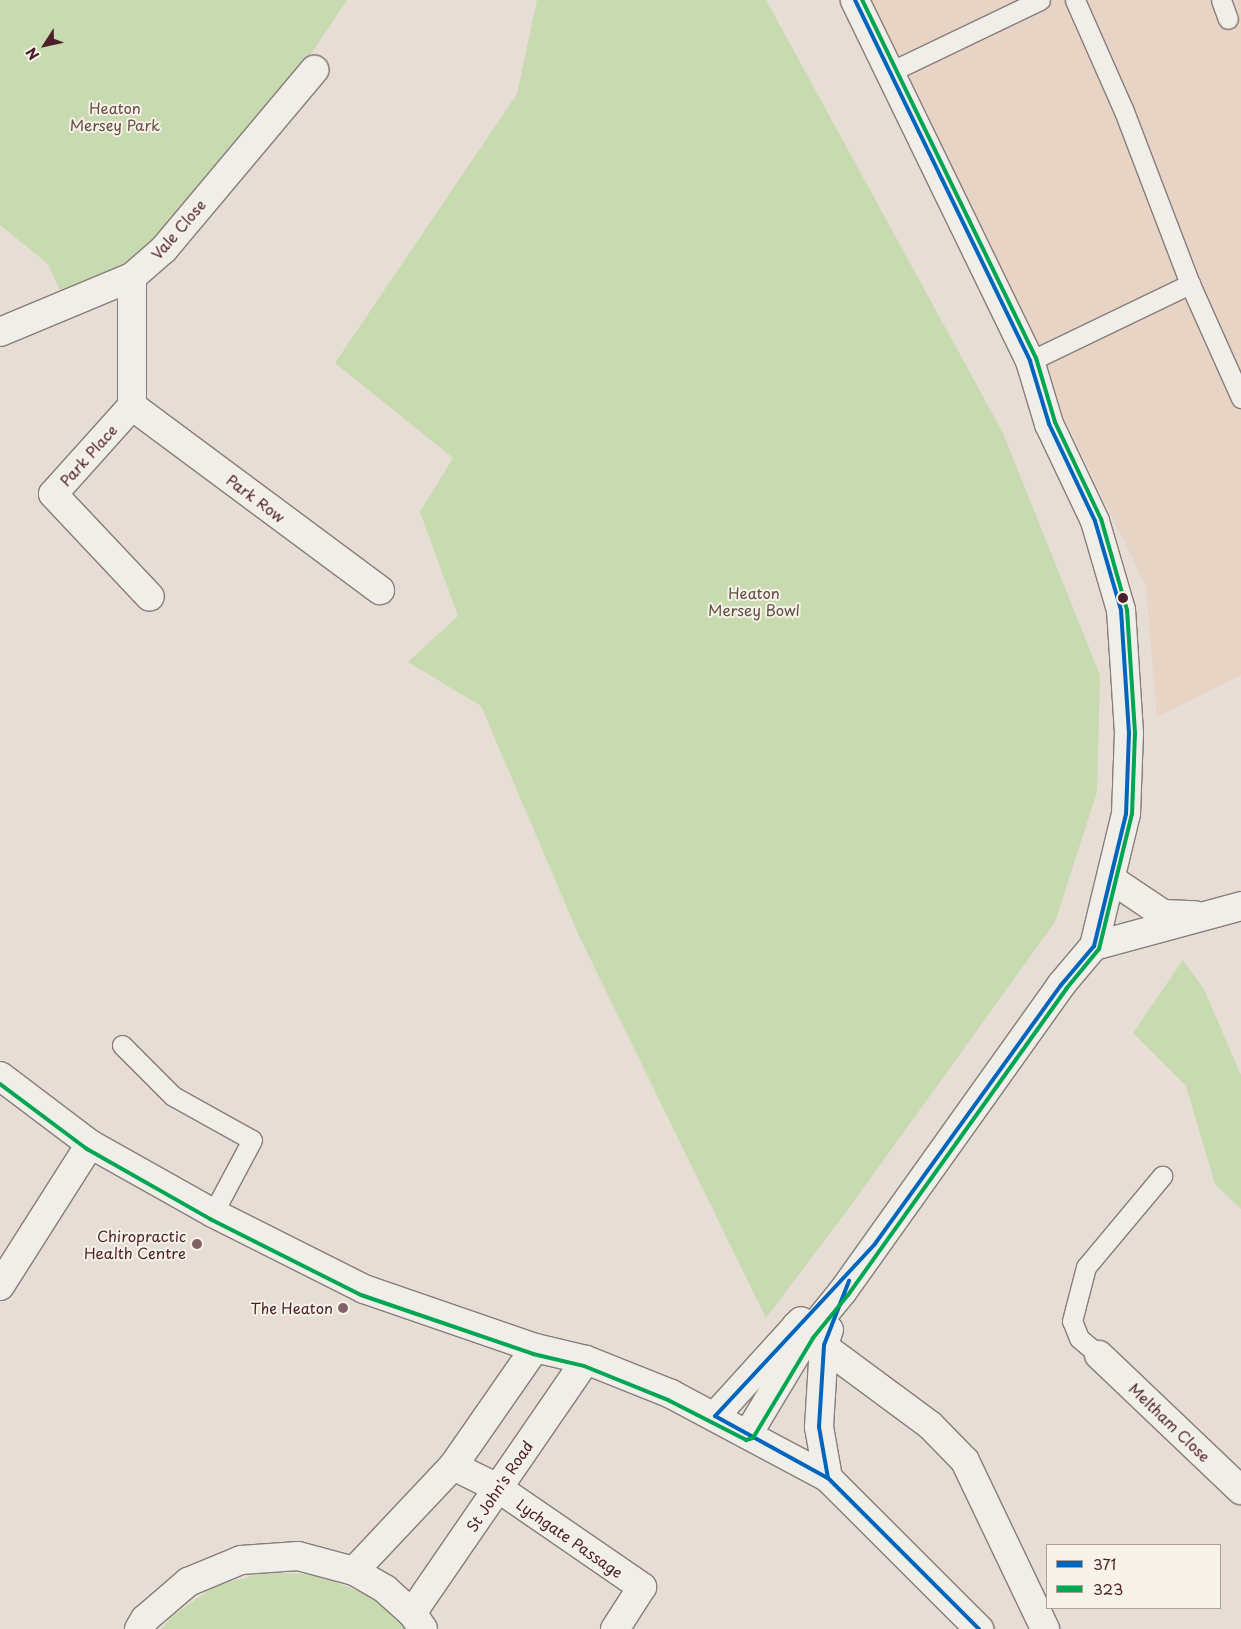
<!DOCTYPE html>
<html>
<head>
<meta charset="utf-8">
<style>
	body { margin:0 }
	#map { position:relative; width:1241px; height:1629px; overflow:hidden; background:#e6ddd4; font-family:"Playpen Sans",sans-serif }
	div>[style] { position:absolute }
	.built>* { inset:0; background:#e7d4c5 }
	.green>* { inset:0; background:#c8dab0 }
	.roads { filter:drop-shadow(1px 0 #887c7a) drop-shadow(-1px 0 #887c7a) drop-shadow(0 1px #887c7a) drop-shadow(0 -1px #887c7a) }
	.lane>* { height:19px; margin:-9.5px; padding:0 9.5px; transform-origin:9.5px; border-radius:9.5px; background:#f0eee9 }
	.street>* { height:28px; margin:-14px; padding:0 14px; transform-origin:14px; border-radius:14px; background:#f0eee9 }
	.primary>* { height:28px; margin:-14px; padding:0 14px; transform-origin:14px; border-radius:14px; background:#f0eee9 }
	.bus-1>* { height:4px; margin:-2px; padding:0 2px; transform-origin:2px; border-radius:2px; background:#0065bd }
	.bus-2>* { height:4px; margin:-2px; padding:0 2px; transform-origin:2px; border-radius:2px; background:#00a651 }
	.dots>* { width:14px; height:14px; translate:-50% -50%; box-sizing:border-box; border:2px solid #f7f3e8; border-radius:50% }
	span { translate:-50% -50%; white-space:nowrap; text-align:center; line-height:1.15; -webkit-text-stroke:4px #f7f3e8; paint-order:stroke }
	.park-label { font-size:15px; color:#634d45 }
	.street-label { font-size:15px; color:#4a1f2b }
	.poi-label { font-size:15px; color:#4a1f2b }
	.right { translate:-100% -50%; text-align:right }
	.legend { position:absolute; left:1046px; top:1544px; width:175px; height:65px; box-sizing:border-box; background:#f7f3e8; border:1px solid #b29e9c; margin:0; padding:6px 9px; list-style:none; font-size:15px; color:#4a1f2b }
	.legend li { display:flex; align-items:center; gap:10px; height:25px }
	.legend b { width:25px; border:1px solid #b29e9c }
	.north { position:absolute; left:20px; top:20px; width:50px; height:50px; -webkit-text-stroke:4px #f7f3e8; paint-order:stroke; rotate:235deg; font-size:14px; font-weight:700; line-height:20px; text-align:center; color:#4a1f2b }
	.north::after { content:''; display:block; margin:auto; width:18px; height:22px; background:#4a1f2b; clip-path:polygon(50% 0,100% 100%,50% 72%,0 100%) }
</style>
</head>
<body>
<div id="map">
	<div class="built">
		<i style="clip-path:polygon(860px 0,1241px 0,1241px 675px,1157px 717px,1146px 586px)"></i>
	</div>
	<div class="green">
		<i style="clip-path:polygon(0 0,347px 0,305px 63px,199px 194px,125px 271px,64px 299px,48px 264px,0 225px)"></i>
		<i style="clip-path:polygon(537px 0,766px 0,1003px 433px,1100px 675px,1097px 792px,1055px 922px,852px 1204px,766px 1318px,580px 938px,481px 706px,408px 662px,458px 616px,420px 512px,453px 458px,335px 363px,517px 94px)"></i>
		<i style="clip-path:polygon(1183px 960px,1204px 989px,1241px 1075px,1241px 1209px,1215px 1184px,1186px 1086px,1133px 1033px)"></i>
		<i style="clip-path:polygon(266px 1572px,319px 1575px,369px 1596px,407px 1629px,162px 1629px,171px 1617px,215px 1586px)"></i>
	</div>
	<div class="roads">
		<div class="lane">
			<i style="left:1221px;top:0;width:20px;rotate:70deg"></i>
			<i style="left:892px;top:71px;width:164px;rotate:-25.6deg"></i>
			<i style="left:1190px;top:284px;width:125px;rotate:65.9deg"></i>
			<i style="left:1030px;top:361px;width:178px;rotate:-25.7deg"></i>
			<i style="left:1190px;top:284px;width:187px;rotate:-110.9deg"></i>
			<i style="left:1123px;top:109px;width:119px;rotate:-113.8deg"></i>
			<i style="left:122px;top:1045px;width:72px;rotate:45deg"></i>
			<i style="left:173px;top:1096px;width:90px;rotate:29.1deg"></i>
			<i style="left:252px;top:1140px;width:83px;rotate:118.1deg"></i>
			<i style="left:1099px;top:1355px;width:26px;rotate:-140deg"></i>
			<i style="left:1079px;top:1338px;width:18px;rotate:-112deg"></i>
			<i style="left:1072px;top:1321px;width:56px;rotate:-75.5deg"></i>
			<i style="left:1086px;top:1267px;width:119px;rotate:-50.1deg"></i>
		</div>
		<div class="street">
			<i style="left:132px;top:277px;width:129px;rotate:90deg"></i>
			<i style="left:132px;top:406px;width:118px;rotate:131.9deg"></i>
			<i style="left:53px;top:494px;width:141px;rotate:46.7deg"></i>
			<i style="left:0;top:332px;width:143px;rotate:-22.6deg"></i>
			<i style="left:132px;top:277px;width:43px;rotate:-41.2deg"></i>
			<i style="left:164px;top:249px;width:234px;rotate:-50deg"></i>
			<i style="left:132px;top:406px;width:309px;rotate:36.6deg"></i>
			<i style="left:1111px;top:879px;width:63px;rotate:33.9deg"></i>
			<i style="left:1163px;top:914px;width:32px;rotate:2deg"></i>
			<i style="left:1094px;top:946px;width:152px;rotate:-15.2deg"></i>
			<i style="left:0;top:1286px;width:168px;rotate:-57.6deg"></i>
			<i style="left:796px;top:1326px;width:167px;rotate:36.5deg"></i>
			<i style="left:930px;top:1425px;width:50px;rotate:45.8deg"></i>
			<i style="left:965px;top:1461px;width:186px;rotate:64.5deg"></i>
			<i style="left:1099px;top:1355px;width:196px;rotate:43.6deg"></i>
			<i style="left:715px;top:1416px;width:128px;rotate:-47.8deg"></i>
			<i style="left:748px;top:1434px;width:117px;rotate:-59deg"></i>
			<i style="left:808px;top:1334px;width:55px;rotate:-50.9deg"></i>
			<i style="left:843px;top:1291px;width:376px;rotate:-54.5deg"></i>
			<i style="left:1061px;top:985px;width:51px;rotate:-49.8deg"></i>
			<i style="left:1094px;top:946px;width:136px;rotate:-76.4deg"></i>
			<i style="left:1126px;top:814px;width:81px;rotate:-87.9deg"></i>
			<i style="left:1129px;top:733px;width:123px;rotate:-93.7deg"></i>
			<i style="left:1121px;top:610px;width:93px;rotate:-106.3deg"></i>
			<i style="left:1095px;top:521px;width:107px;rotate:-115.4deg"></i>
			<i style="left:1049px;top:424px;width:66px;rotate:-106.8deg"></i>
			<i style="left:1030px;top:361px;width:401px;rotate:-115.9deg"></i>
			<i style="left:453px;top:1466px;width:50px;rotate:26.1deg"></i>
			<i style="left:498px;top:1488px;width:175px;rotate:34.5deg"></i>
			<i style="left:642px;top:1587px;width:50px;rotate:122.7deg"></i>
			<i style="left:828px;top:1478px;width:52px;rotate:-100deg"></i>
			<i style="left:819px;top:1427px;width:82px;rotate:-86.5deg"></i>
			<i style="left:824px;top:1345px;width:16px;rotate:-72deg"></i>
			<i style="left:354px;top:1571px;width:144px;rotate:-46.7deg"></i>
			<i style="left:453px;top:1466px;width:144px;rotate:-55.2deg"></i>
			<i style="left:412px;top:1613px;width:307px;rotate:-55.5deg"></i>
			<i style="left:139px;top:1629px;width:12px;rotate:-59deg"></i>
			<i style="left:145px;top:1619px;width:57px;rotate:-40.7deg"></i>
			<i style="left:188px;top:1582px;width:57px;rotate:-22.5deg"></i>
			<i style="left:241px;top:1560px;width:57px;rotate:-4deg"></i>
			<i style="left:298px;top:1556px;width:58px;rotate:15deg"></i>
			<i style="left:354px;top:1571px;width:36px;rotate:30deg"></i>
			<i style="left:385px;top:1589px;width:36px;rotate:42deg"></i>
			<i style="left:412px;top:1613px;width:19px;rotate:55deg"></i>
		</div>
		<div class="primary">
			<i style="left:0;top:1076px;width:113px;rotate:37.1deg"></i>
			<i style="left:90px;top:1144px;width:141px;rotate:29.3deg"></i>
			<i style="left:213px;top:1213px;width:169px;rotate:26.7deg"></i>
			<i style="left:364px;top:1289px;width:181px;rotate:19deg"></i>
			<i style="left:535px;top:1348px;width:52px;rotate:13.2deg"></i>
			<i style="left:586px;top:1360px;width:92px;rotate:21.8deg"></i>
			<i style="left:671px;top:1394px;width:178px;rotate:28.1deg"></i>
			<i style="left:828px;top:1478px;width:214px;rotate:45deg"></i>
		</div>
	</div>
	<div class="bus-1">
		<i style="left:855px;top:0;width:401px;rotate:64.1deg"></i>
		<i style="left:1030px;top:361px;width:66px;rotate:73.2deg"></i>
		<i style="left:1049px;top:424px;width:107px;rotate:64.6deg"></i>
		<i style="left:1095px;top:521px;width:93px;rotate:73.7deg"></i>
		<i style="left:1121px;top:610px;width:123px;rotate:86.3deg"></i>
		<i style="left:1129px;top:733px;width:81px;rotate:92.1deg"></i>
		<i style="left:1126px;top:814px;width:136px;rotate:103.6deg"></i>
		<i style="left:1094px;top:946px;width:51px;rotate:130.2deg"></i>
		<i style="left:1061px;top:985px;width:319px;rotate:125.7deg"></i>
		<i style="left:875px;top:1244px;width:235px;rotate:132.9deg"></i>
		<i style="left:715px;top:1416px;width:129px;rotate:28.8deg"></i>
		<i style="left:828px;top:1478px;width:214px;rotate:45deg"></i>
		<i style="left:828px;top:1478px;width:52px;rotate:-100deg"></i>
		<i style="left:819px;top:1427px;width:82px;rotate:-86.5deg"></i>
		<i style="left:824px;top:1345px;width:69px;rotate:-68.7deg"></i>
	</div>
	<div class="bus-2">
		<i style="left:0;top:1084px;width:109px;rotate:36.8deg"></i>
		<i style="left:87px;top:1149px;width:142px;rotate:29.6deg"></i>
		<i style="left:210px;top:1219px;width:169px;rotate:26.7deg"></i>
		<i style="left:361px;top:1295px;width:182px;rotate:18.9deg"></i>
		<i style="left:533px;top:1354px;width:52px;rotate:13.2deg"></i>
		<i style="left:584px;top:1366px;width:91px;rotate:22deg"></i>
		<i style="left:668px;top:1400px;width:88px;rotate:27.1deg"></i>
		<i style="left:746px;top:1440px;width:7px;rotate:-16deg"></i>
		<i style="left:753px;top:1438px;width:117px;rotate:-59deg"></i>
		<i style="left:813px;top:1338px;width:55px;rotate:-50.9deg"></i>
		<i style="left:848px;top:1295px;width:376px;rotate:-54.5deg"></i>
		<i style="left:1066px;top:989px;width:52px;rotate:-50.5deg"></i>
		<i style="left:1099px;top:949px;width:139px;rotate:-76.3deg"></i>
		<i style="left:1132px;top:814px;width:81px;rotate:-87.9deg"></i>
		<i style="left:1135px;top:733px;width:123px;rotate:-93.7deg"></i>
		<i style="left:1127px;top:610px;width:95px;rotate:-105.9deg"></i>
		<i style="left:1101px;top:519px;width:107px;rotate:-115.4deg"></i>
		<i style="left:1055px;top:422px;width:67px;rotate:-106.5deg"></i>
		<i style="left:1036px;top:358px;width:398px;rotate:-115.9deg"></i>
	</div>
	<div class="dots">
		<i style="left:1123px;top:598px;background:#4a1f2b"></i>
		<i style="left:197px;top:1244px;background:#816266"></i>
		<i style="left:343px;top:1308px;background:#816266"></i>
	</div>
	<div class="park-label">
		<span style="left:115px;top:116px">Heaton<br>Mersey Park</span>
		<span style="left:754px;top:601px">Heaton<br>Mersey Bowl</span>
	</div>
	<div class="street-label">
		<span style="left:178px;top:229px;rotate:-49deg">Vale Close</span>
		<span style="left:88px;top:455px;rotate:-48deg">Park Place</span>
		<span style="left:256px;top:498px;rotate:37deg">Park Row</span>
		<span style="left:1170px;top:1422px;rotate:44deg">Meltham Close</span>
		<span style="left:499px;top:1486px;rotate:-56deg">St John's Road</span>
		<span style="left:570px;top:1538px;rotate:35deg">Lychgate Passage</span>
	</div>
	<div class="poi-label">
		<span class="right" style="left:186px;top:1244px">Chiropractic<br>Health Centre</span>
		<span class="right" style="left:333px;top:1308px">The Heaton</span>
	</div>
	<ul class="legend">
	<li><b style="height:6px;background:#0065bd"></b>371</li>
	<li><b style="height:6px;background:#00a651"></b>323</li>
	</ul>
	<div class="north">N</div>
</div>
</body>
</html>
